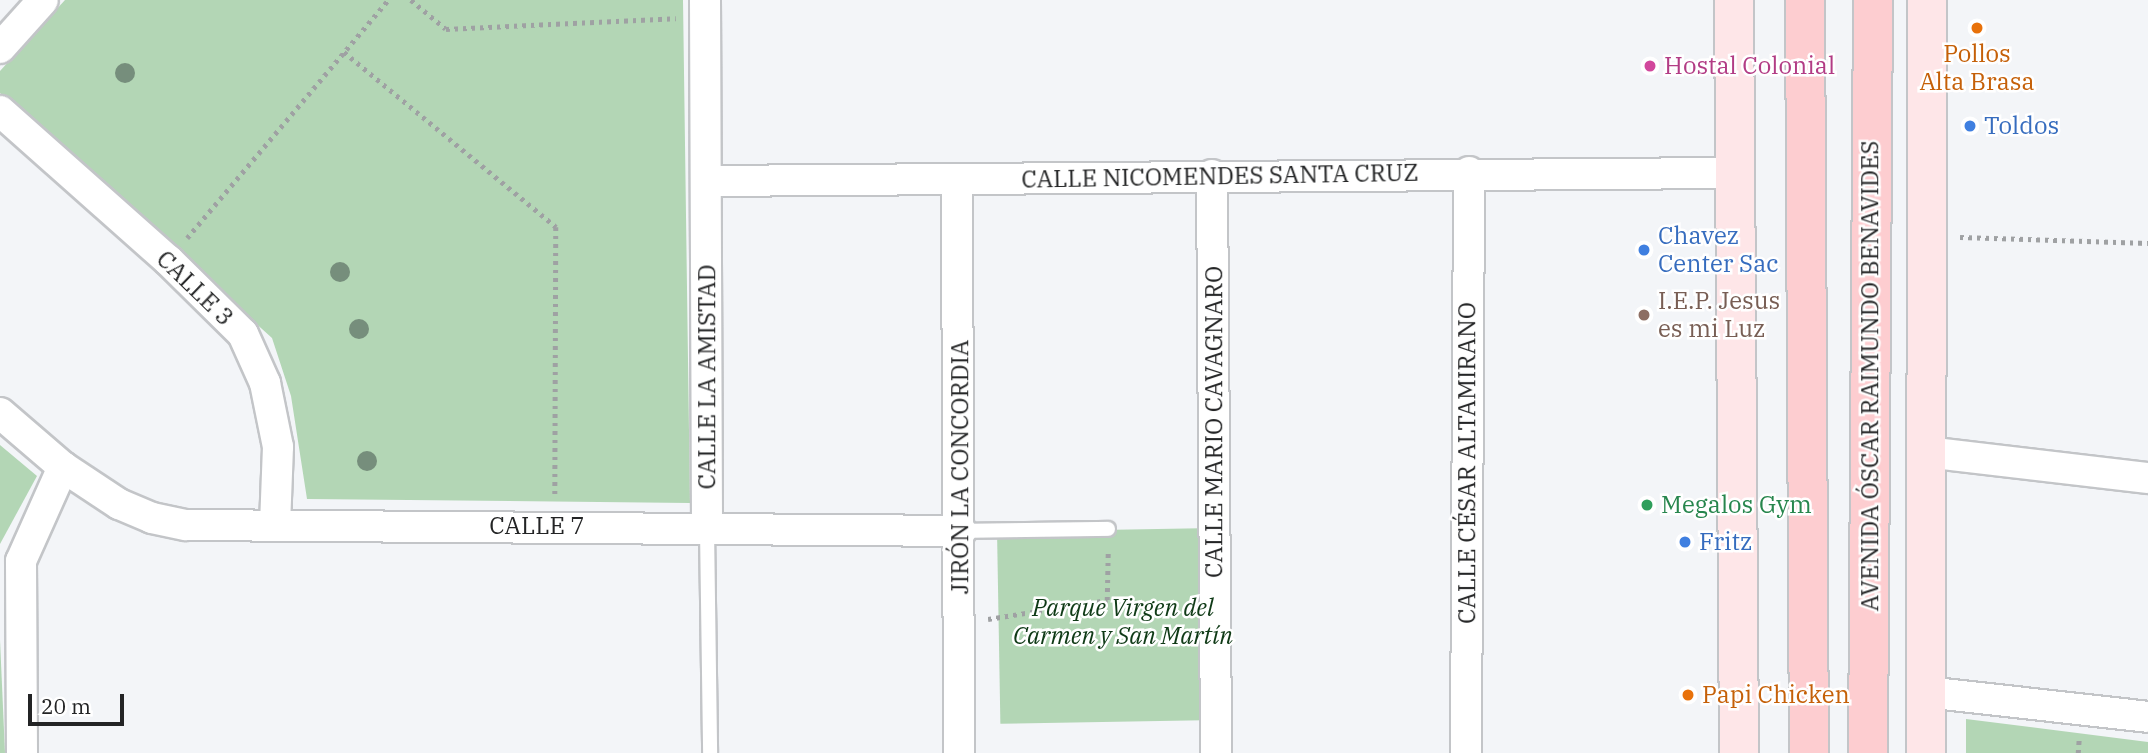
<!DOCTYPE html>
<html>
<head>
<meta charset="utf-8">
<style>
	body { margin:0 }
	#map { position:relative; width:2148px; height:753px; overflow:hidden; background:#f3f5f8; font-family:"IBM Plex Serif",serif }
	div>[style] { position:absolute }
	.green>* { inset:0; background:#b3d6b5; transform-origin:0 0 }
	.path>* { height:4.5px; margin-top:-2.25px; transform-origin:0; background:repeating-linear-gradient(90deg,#9fa1a3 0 3.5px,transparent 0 8.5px) }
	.roads { filter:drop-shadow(2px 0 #c3c5c8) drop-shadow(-2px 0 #c3c5c8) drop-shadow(0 2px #c3c5c8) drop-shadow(0 -2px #c3c5c8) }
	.service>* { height:14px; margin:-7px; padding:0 7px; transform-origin:7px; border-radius:7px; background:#fff }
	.minor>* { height:30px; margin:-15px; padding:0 15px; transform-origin:15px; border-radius:15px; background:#fff }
	.secondary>* { height:38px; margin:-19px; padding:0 19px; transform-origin:19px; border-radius:19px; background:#fee6e8 }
	.primary>* { height:38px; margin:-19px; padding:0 19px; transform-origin:19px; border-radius:19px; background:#fdcdd0 }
	.trees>* { width:20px; height:20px; margin:-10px; border-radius:50%; background:#768e7c }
	.dots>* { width:19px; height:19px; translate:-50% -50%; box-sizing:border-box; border:4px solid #fff; border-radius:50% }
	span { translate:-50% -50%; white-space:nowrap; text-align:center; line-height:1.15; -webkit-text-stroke:5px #fff; paint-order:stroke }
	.food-label { font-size:24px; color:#c56008 }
	.left { translate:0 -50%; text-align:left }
	.hotel-label { font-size:24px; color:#b23c85 }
	.shop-label { font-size:24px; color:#366cbe }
	.street-label { font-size:24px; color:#232425 }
	.education-label { font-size:24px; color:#785e54 }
	.leisure-label { font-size:24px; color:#27864d }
	.park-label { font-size:24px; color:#0f3a16; font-style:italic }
	.scale { position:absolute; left:28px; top:694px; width:96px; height:32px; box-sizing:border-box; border:4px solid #232425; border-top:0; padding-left:9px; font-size:21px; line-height:24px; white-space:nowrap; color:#232425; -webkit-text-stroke:5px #fff; paint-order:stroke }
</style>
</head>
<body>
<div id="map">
	<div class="green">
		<i style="clip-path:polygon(65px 0,683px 0,690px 503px,307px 499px,291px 396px,272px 338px,0 93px,0 71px)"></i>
		<i style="clip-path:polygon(0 445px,37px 476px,0 544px)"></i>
		<i style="left:1214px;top:528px;width:192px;height:217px;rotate:89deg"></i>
		<i style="clip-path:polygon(0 640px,5px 753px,0 753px)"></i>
		<i style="clip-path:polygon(1966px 719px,2148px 742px,2148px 753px,1966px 753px)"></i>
	</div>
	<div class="path">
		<i style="left:411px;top:0;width:45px;rotate:39.6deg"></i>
		<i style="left:446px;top:29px;width:230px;rotate:-2.7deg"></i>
		<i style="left:344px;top:52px;width:275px;rotate:39.5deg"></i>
		<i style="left:556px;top:227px;width:270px;rotate:90.2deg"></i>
		<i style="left:1960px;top:237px;width:188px;rotate:1.8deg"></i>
		<i style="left:187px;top:238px;width:312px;rotate:-49.8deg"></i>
		<i style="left:988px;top:619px;width:121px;rotate:-9.1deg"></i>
		<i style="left:1107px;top:600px;width:49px;rotate:-88.8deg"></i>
		<i style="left:2078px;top:753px;width:13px;rotate:-86deg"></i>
	</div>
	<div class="roads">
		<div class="service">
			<i style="left:707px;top:529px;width:224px;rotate:89.2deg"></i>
			<i style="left:961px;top:531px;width:147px;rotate:-0.8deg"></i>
		</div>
		<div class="minor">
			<i style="left:705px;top:0;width:529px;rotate:89.78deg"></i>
			<i style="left:0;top:48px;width:64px;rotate:-48.1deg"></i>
			<i style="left:0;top:111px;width:225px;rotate:41.6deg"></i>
			<i style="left:168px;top:260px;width:105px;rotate:44.6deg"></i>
			<i style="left:243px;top:334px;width:54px;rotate:65.8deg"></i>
			<i style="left:265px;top:383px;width:65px;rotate:78.5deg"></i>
			<i style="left:278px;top:447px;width:78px;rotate:92.2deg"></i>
			<i style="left:1212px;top:175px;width:578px;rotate:89.6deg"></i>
			<i style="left:707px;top:181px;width:1026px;rotate:-0.45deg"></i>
			<i style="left:957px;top:181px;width:572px;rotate:89.8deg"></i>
			<i style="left:0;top:413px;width:83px;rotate:40.6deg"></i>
			<i style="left:63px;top:467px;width:67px;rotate:33.5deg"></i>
			<i style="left:119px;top:504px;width:36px;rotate:23deg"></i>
			<i style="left:152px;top:518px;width:35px;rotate:12deg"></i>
			<i style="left:186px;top:525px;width:775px;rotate:0.44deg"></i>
			<i style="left:1926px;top:452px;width:224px;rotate:6.7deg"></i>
			<i style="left:1926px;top:692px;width:223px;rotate:6.4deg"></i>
			<i style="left:22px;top:753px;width:192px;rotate:-90.3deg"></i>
			<i style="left:21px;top:561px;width:103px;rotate:-65.9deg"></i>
			<i style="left:1466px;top:753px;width:581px;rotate:-89.7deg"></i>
		</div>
		<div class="secondary">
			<i style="left:1734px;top:0;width:753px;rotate:89.62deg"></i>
			<i style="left:1926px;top:753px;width:753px;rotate:-89.92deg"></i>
		</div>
		<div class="primary">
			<i style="left:1805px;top:0;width:753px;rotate:89.7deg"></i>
			<i style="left:1868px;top:753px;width:753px;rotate:-89.62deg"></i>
		</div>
	</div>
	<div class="trees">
		<i style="left:125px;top:73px"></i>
		<i style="left:340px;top:272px"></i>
		<i style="left:359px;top:329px"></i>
		<i style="left:367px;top:461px"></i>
	</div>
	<div class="dots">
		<i style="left:1977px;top:28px;background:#e8710a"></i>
		<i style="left:1650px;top:66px;background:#d1479c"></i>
		<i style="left:1970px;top:126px;background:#3f7fe0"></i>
		<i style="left:1644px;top:250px;background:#3f7fe0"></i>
		<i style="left:1644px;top:315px;background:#8d6e63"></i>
		<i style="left:1647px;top:505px;background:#2e9e5b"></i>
		<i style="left:1685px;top:542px;background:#3f7fe0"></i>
		<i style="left:1688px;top:695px;background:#e8710a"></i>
	</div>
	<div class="food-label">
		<span style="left:1977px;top:68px">Pollos<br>Alta Brasa</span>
		<span class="left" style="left:1702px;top:695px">Papi Chicken</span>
	</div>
	<div class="hotel-label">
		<span class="left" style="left:1664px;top:66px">Hostal Colonial</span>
	</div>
	<div class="shop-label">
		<span class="left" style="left:1984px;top:126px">Toldos</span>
		<span class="left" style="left:1658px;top:250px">Chavez<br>Center Sac</span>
		<span class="left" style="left:1699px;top:542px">Fritz</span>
	</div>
	<div class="street-label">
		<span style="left:1220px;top:176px;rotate:-1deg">CALLE NICOMENDES SANTA CRUZ</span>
		<span style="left:195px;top:288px;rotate:44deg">CALLE 3</span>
		<span style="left:1870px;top:376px;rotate:-90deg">AVENIDA ÓSCAR RAIMUNDO BENAVIDES</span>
		<span style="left:707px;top:377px;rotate:-90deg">CALLE LA AMISTAD</span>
		<span style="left:1214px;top:422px;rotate:-90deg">CALLE MARIO CAVAGNARO</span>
		<span style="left:1467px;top:463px;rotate:-90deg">CALLE CÉSAR ALTAMIRANO</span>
		<span style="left:960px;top:467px;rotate:-90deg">JIRÓN LA CONCORDIA</span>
		<span style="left:537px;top:526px">CALLE 7</span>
	</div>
	<div class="education-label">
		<span class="left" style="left:1658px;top:315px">I.E.P. Jesus<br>es mi Luz</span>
	</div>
	<div class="leisure-label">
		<span class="left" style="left:1661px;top:505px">Megalos Gym</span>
	</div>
	<div class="park-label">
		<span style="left:1123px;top:622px">Parque Virgen del<br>Carmen y San Martín</span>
	</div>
	<div class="scale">20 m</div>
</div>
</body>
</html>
